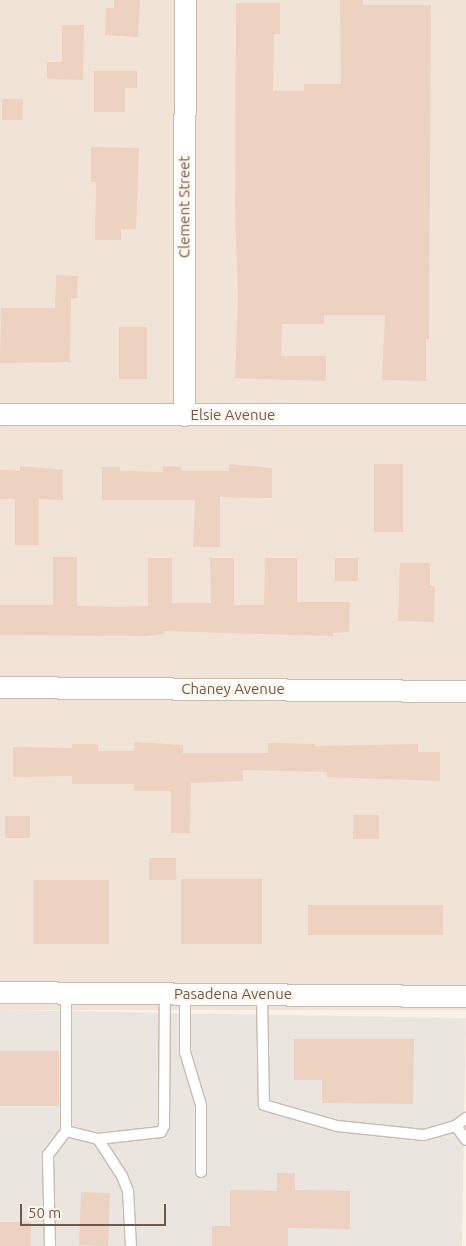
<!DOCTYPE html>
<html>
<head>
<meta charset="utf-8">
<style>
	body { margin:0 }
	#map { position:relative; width:466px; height:1246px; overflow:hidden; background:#faf2e7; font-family:Ubuntu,sans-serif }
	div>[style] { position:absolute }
	.residential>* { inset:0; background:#f1e4d6; transform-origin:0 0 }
	.industrial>* { inset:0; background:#ebe5e0; transform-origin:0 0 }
	.building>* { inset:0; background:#edd1c1; transform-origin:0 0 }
	.roads { filter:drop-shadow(1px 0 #cbbaae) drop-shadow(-1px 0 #cbbaae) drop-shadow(0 1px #cbbaae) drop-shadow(0 -1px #cbbaae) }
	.service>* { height:10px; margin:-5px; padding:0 5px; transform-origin:5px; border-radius:5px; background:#fff }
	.minor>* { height:21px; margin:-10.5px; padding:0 10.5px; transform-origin:10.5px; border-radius:10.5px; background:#fff }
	span { translate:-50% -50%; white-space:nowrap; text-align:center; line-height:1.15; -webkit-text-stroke:5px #fdf6ed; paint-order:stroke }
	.street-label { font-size:15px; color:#72594e }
	.scale { position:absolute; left:20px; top:1204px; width:146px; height:22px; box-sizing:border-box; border:2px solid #72594e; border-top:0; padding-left:6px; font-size:15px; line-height:18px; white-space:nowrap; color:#72594e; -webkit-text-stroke:4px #fdf6ed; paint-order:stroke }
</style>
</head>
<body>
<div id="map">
	<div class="residential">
		<i style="left:0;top:0;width:466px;height:1010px"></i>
	</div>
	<div class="industrial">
		<i style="left:0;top:1010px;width:466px;height:236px;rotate:1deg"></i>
	</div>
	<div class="building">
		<i style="clip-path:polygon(114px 0,140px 0,138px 37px,105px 35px,106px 8px,114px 8px)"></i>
		<i style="clip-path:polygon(340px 0,363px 0,363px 5px,431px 5px,429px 339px,426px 339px,426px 381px,382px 380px,385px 315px,324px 315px,324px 324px,282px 324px,281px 356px,326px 356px,326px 381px,235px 378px,238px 295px,235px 209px,236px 3px,280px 3px,280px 34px,274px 34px,273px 91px,304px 91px,304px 84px,341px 84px)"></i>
		<i style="clip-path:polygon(62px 25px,84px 25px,83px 80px,47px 79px,47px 62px,62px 62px)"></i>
		<i style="clip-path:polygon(94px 71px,137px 71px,137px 88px,125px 88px,125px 112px,94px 112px)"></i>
		<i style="left:2px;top:99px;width:21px;height:21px"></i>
		<i style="clip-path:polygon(91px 147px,139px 148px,136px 229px,121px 229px,121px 240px,95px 240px,96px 182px,91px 182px)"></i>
		<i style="clip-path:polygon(56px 275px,78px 276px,77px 298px,71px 298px,70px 362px,0 363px,1px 308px,55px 308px)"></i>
		<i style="left:119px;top:327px;width:28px;height:52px"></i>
		<i style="clip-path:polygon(229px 464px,272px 468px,272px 498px,220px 497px,220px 547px,193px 547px,195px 500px,102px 500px,102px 467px,120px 467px,120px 471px,163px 472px,163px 466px,182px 467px,182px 471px,229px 471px)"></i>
		<i style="left:374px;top:464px;width:29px;height:68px"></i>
		<i style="clip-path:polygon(20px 466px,63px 470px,63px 500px,39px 499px,39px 545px,15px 545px,15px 499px,0 499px,0 470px,20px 471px)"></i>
		<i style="clip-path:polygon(53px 557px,77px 557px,77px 606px,120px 607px,148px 606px,148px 558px,172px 558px,172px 603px,211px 603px,210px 558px,234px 558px,234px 605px,264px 605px,265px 558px,297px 558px,297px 602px,350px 602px,349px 632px,333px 633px,333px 636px,164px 631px,164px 634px,146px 636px,0 635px,0 605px,53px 605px)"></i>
		<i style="left:335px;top:558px;width:23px;height:23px"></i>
		<i style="clip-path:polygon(400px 563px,430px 563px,430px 586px,435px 586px,434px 622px,398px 621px)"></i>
		<i style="clip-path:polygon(134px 742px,183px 745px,183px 753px,268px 753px,268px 743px,315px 744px,315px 746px,418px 744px,418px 752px,440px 752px,440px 781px,327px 777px,327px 772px,243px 770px,243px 781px,191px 783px,190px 833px,171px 833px,171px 791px,134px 791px,134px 784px,72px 784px,72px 776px,13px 777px,13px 747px,72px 748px,72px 744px,98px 744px,98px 751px,134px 751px)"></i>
		<i style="left:353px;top:815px;width:26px;height:24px"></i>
		<i style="left:5px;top:816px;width:25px;height:22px"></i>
		<i style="left:149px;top:858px;width:27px;height:22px"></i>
		<i style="left:181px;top:879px;width:81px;height:65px"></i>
		<i style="left:33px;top:880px;width:76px;height:64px"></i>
		<i style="left:308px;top:905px;width:135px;height:30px"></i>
		<i style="clip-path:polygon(294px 1039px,414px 1039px,413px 1104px,322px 1103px,322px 1080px,294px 1080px)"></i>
		<i style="left:0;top:1051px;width:59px;height:55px"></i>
		<i style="clip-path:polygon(277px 1173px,295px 1173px,295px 1190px,350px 1191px,350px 1229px,288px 1228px,288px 1246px,212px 1246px,212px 1226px,230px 1226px,230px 1190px,277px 1191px)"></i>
		<i style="left:81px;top:1192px;width:29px;height:53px;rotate:2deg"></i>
		<i style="left:0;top:1222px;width:31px;height:24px"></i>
	</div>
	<div class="roads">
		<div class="service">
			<i style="left:185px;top:993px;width:59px;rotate:90deg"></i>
			<i style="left:185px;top:1052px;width:55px;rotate:73.2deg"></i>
			<i style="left:201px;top:1105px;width:67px;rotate:90deg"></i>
			<i style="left:262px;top:994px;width:111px;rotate:89deg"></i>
			<i style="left:264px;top:1105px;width:76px;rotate:16deg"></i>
			<i style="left:337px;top:1126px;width:87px;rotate:5.9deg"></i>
			<i style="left:424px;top:1135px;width:33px;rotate:-16deg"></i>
			<i style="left:456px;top:1126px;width:13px;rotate:-39deg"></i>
			<i style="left:456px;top:1126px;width:17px;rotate:54deg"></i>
			<i style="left:66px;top:1131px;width:33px;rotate:14deg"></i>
			<i style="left:98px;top:1139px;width:44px;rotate:57deg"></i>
			<i style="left:122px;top:1176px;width:16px;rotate:68deg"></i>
			<i style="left:128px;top:1191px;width:55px;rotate:86.9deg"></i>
			<i style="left:98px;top:1139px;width:63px;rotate:-6.3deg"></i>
			<i style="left:161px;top:1132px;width:7px;rotate:-63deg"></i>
			<i style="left:164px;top:1126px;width:133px;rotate:-89.6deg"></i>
			<i style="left:50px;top:1246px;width:91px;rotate:-91.3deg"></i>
			<i style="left:48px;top:1155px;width:30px;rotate:-53deg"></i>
			<i style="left:66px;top:1131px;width:138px;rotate:-90deg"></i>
		</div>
		<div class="minor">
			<i style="left:0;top:414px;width:466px"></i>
			<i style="left:184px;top:415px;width:415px;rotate:-89.9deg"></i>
			<i style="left:0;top:687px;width:466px;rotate:0.5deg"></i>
			<i style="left:0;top:992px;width:466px;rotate:0.5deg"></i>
		</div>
	</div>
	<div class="street-label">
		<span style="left:184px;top:207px;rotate:-90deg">Clement Street</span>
		<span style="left:233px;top:415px">Elsie Avenue</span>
		<span style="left:233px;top:689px">Chaney Avenue</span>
		<span style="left:233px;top:994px">Pasadena Avenue</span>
	</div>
	<div class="scale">50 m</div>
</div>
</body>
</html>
